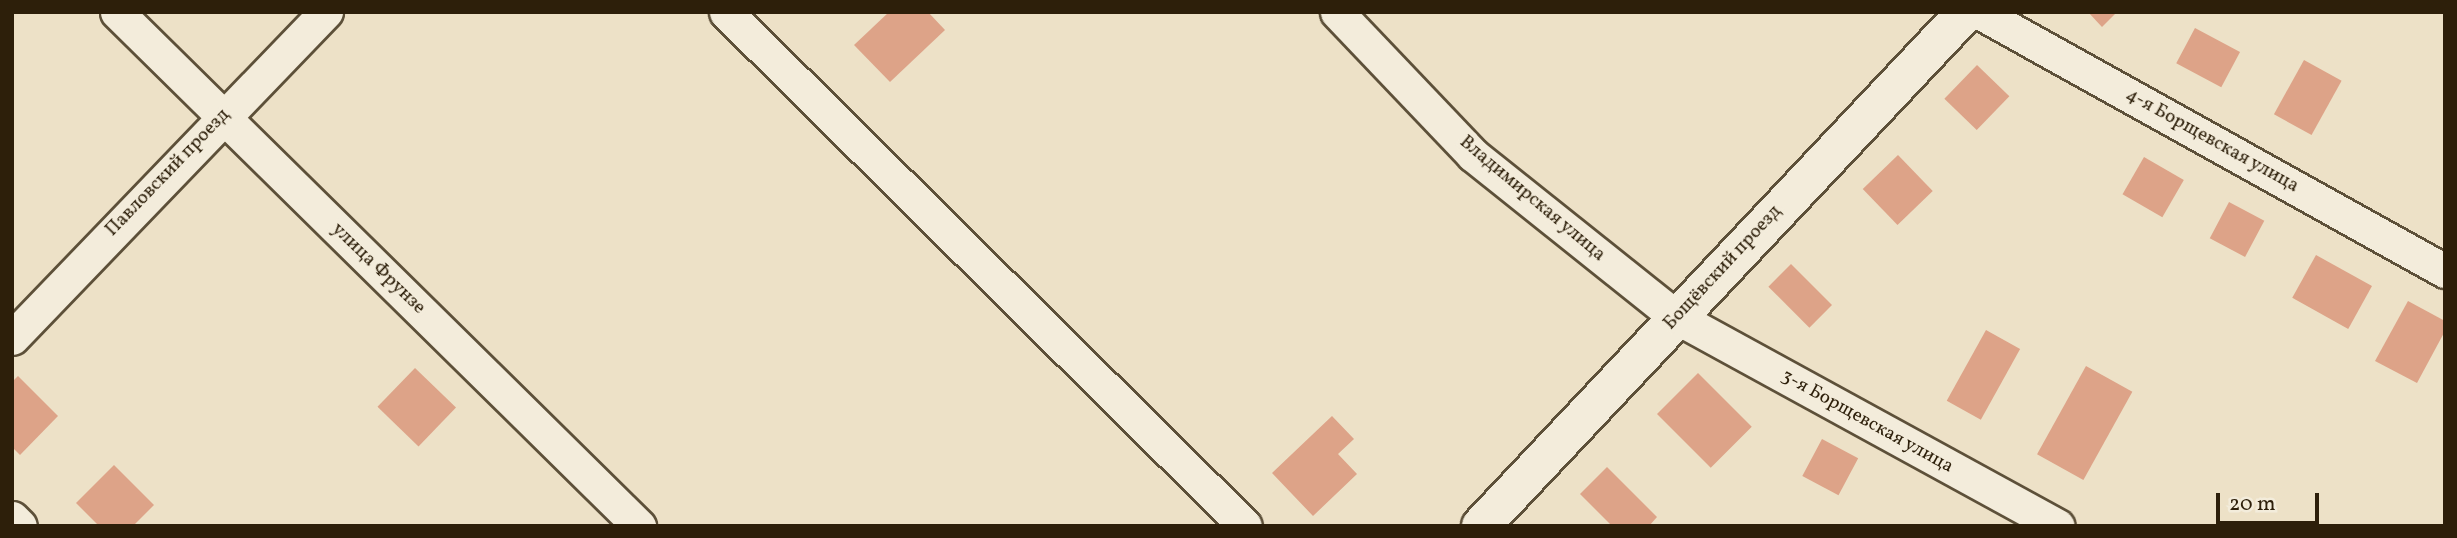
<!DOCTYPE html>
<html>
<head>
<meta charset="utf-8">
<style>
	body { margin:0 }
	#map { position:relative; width:2457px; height:538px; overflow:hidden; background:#ede1c7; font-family:Vollkorn,serif }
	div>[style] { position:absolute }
	.building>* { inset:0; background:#dda388; transform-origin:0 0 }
	.roads { filter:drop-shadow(2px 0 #5d5039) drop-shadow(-2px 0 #5d5039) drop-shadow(0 2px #5d5039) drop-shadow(0 -2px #5d5039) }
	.minor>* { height:33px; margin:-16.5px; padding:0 16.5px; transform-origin:16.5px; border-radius:16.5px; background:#f3ecdb }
	.tertiary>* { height:38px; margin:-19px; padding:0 19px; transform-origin:19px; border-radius:19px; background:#f3ecdb }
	span { translate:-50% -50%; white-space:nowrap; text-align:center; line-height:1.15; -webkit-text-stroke:7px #f3ecdb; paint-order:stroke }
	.street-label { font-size:19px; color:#2d1f0a }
	.frame { position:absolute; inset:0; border:14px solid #2d1f0a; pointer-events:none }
	.scale { position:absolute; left:2216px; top:493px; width:103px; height:32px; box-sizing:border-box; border:4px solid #2d1f0a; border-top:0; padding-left:9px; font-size:21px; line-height:24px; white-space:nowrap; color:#2d1f0a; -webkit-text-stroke:5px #f3ecdb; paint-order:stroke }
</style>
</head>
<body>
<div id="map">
	<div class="building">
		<i style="clip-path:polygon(889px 12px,928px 12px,945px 30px,890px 82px,854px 45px)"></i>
		<i style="clip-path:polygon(2088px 12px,2117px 12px,2102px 27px)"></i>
		<i style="left:2195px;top:28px;width:51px;height:40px;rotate:28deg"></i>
		<i style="left:2304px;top:60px;width:43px;height:62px;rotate:29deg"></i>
		<i style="left:1977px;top:65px;width:45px;height:47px;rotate:44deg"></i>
		<i style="left:1898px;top:155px;width:50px;height:49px;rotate:46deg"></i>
		<i style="left:2144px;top:157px;width:46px;height:43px;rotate:30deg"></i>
		<i style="left:2229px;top:202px;width:40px;height:41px;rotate:28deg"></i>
		<i style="left:2316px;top:255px;width:64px;height:49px;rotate:29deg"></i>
		<i style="left:1791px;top:264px;width:58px;height:32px;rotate:45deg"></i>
		<i style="clip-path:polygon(2408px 301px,2445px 321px,2445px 331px,2417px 383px,2375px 361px)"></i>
		<i style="left:1986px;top:330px;width:39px;height:81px;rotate:29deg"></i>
		<i style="left:2086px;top:366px;width:53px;height:101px;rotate:29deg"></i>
		<i style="left:415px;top:368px;width:57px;height:54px;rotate:44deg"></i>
		<i style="left:1698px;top:373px;width:76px;height:58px;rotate:45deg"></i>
		<i style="clip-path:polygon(18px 376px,58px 416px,20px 455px,12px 447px,12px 382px)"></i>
		<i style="clip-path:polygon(1332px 416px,1354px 439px,1338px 454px,1357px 474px,1313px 516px,1272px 473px)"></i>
		<i style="left:1822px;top:439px;width:41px;height:42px;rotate:28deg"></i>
		<i style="clip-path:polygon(114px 465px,154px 505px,133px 526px,99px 526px,76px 503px)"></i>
		<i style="clip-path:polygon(1607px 467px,1657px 517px,1649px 526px,1612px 526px,1580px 494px)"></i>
	</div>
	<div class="roads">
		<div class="minor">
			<i style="left:117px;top:12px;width:733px;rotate:44.56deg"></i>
			<i style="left:726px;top:12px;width:730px;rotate:44.72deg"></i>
			<i style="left:1337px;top:12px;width:197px;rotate:46.4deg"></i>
			<i style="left:1473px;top:155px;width:260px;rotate:38.6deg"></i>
			<i style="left:1676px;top:317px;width:435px;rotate:28.7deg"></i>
			<i style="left:1979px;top:12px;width:533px;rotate:29.07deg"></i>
			<i style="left:12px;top:338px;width:453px;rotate:-46.1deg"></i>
			<i style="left:12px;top:518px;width:11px;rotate:45deg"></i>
		</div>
		<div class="tertiary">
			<i style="left:1481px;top:526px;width:707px;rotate:-46.66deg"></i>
		</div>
	</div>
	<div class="street-label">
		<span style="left:2212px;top:141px;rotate:29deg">4-я Борщевская улица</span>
		<span style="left:168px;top:173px;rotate:-46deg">Павловский проезд</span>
		<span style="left:1532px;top:199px;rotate:40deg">Владимирская улица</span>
		<span style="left:1723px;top:268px;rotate:-47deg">Бощёвский проезд</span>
		<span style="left:378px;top:269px;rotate:44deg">улица Фрунзе</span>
		<span style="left:1867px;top:422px;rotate:29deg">3-я Борщевская улица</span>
	</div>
	<div class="frame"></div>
	<div class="scale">20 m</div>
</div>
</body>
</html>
